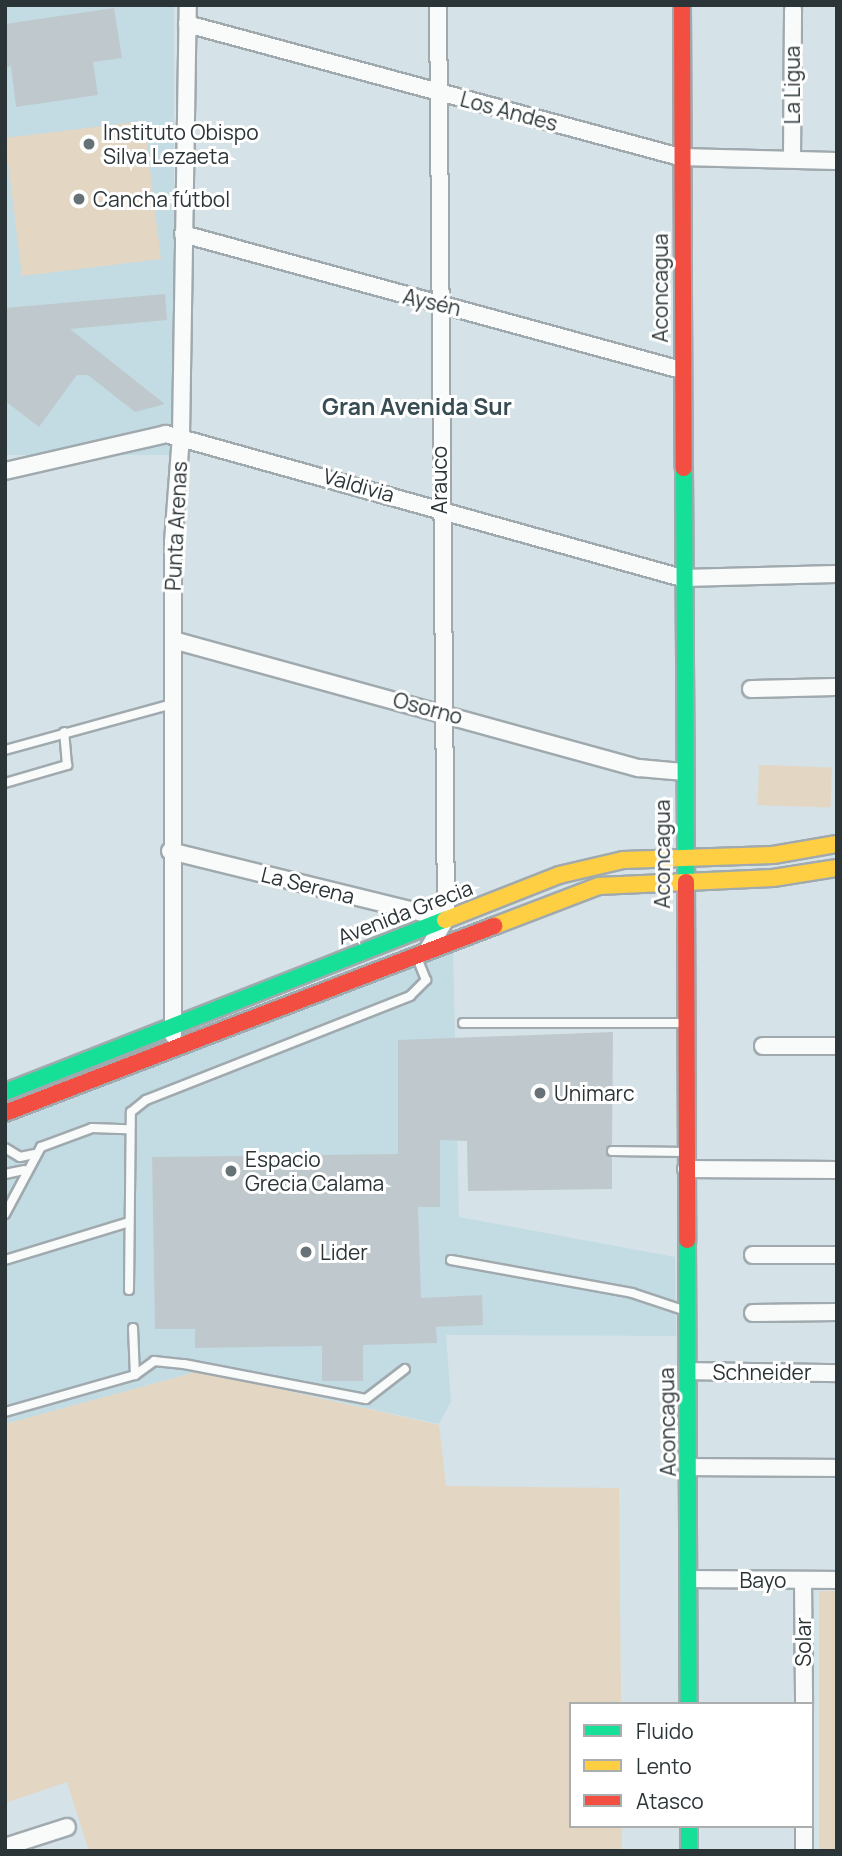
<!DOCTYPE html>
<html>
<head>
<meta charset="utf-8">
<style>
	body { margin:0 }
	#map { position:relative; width:842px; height:1856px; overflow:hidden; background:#d5e2e7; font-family:Manrope,sans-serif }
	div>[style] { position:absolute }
	.built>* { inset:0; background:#c3dce4; transform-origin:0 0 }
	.green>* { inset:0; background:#e3d6c3; transform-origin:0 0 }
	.building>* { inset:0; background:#bfc9cd }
	.roads { filter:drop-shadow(2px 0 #a0aaae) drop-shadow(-2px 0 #a0aaae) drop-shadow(0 2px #a0aaae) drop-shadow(0 -2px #a0aaae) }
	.lane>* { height:8px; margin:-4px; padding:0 4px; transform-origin:4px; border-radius:4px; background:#f9fbfb }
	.street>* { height:16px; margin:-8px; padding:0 8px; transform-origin:8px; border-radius:8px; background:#f9fbfb }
	.fast>* { height:16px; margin:-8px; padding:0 8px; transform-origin:8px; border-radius:8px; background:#16e098 }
	.slow>* { height:16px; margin:-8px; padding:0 8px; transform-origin:8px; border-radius:8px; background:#ffcf43 }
	.jam>* { height:16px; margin:-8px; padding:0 8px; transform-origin:8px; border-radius:8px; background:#f24e42 }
	.dots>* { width:19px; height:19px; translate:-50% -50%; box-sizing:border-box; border:4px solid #fff; border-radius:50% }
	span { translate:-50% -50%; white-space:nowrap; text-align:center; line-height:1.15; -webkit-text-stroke:6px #fff; paint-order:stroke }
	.street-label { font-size:21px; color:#2b3538 }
	.poi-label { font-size:21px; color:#2b3538 }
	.left { translate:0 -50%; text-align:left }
	.neighbourhood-label { font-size:23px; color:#374c53; font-weight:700 }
	.frame { position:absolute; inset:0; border:7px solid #2b3538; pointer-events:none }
	.legend { position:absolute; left:569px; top:1702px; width:245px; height:126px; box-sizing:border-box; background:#fff; border:2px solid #aaaeaf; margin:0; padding:9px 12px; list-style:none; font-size:21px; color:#2b3538 }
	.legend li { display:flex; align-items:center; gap:14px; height:35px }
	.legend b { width:35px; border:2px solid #aaaeaf }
</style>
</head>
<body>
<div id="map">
	<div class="built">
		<i style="left:5px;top:5px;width:169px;height:450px"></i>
		<i style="clip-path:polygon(453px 948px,459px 1217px,675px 1257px,676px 1336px,446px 1335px,451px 1402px,439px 1424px,200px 1371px,5px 1424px,5px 1125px)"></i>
	</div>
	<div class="green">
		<i style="left:144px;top:121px;width:139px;height:140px;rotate:83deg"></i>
		<i style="left:759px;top:765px;width:73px;height:40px;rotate:2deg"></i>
		<i style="clip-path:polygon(200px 1371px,439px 1425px,446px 1486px,619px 1488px,621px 1704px,571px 1704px,571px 1826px,622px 1826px,622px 1851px,89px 1851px,67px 1782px,5px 1803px,5px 1424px)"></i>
		<i style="left:819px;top:1591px;width:18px;height:260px"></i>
	</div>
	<div class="building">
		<i style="clip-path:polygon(114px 8px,122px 58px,93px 62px,98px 95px,16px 107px,11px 66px,5px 68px,5px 24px)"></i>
		<i style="clip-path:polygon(165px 294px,167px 320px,70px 329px,165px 404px,135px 412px,88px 375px,77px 375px,39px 427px,5px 401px,5px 308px)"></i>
		<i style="clip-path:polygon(613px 1032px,612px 1144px,606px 1152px,612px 1158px,612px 1189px,468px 1191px,467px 1141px,440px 1140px,440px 1207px,418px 1207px,421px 1298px,482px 1295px,483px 1325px,436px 1327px,437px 1343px,363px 1345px,363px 1381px,322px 1381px,322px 1346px,195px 1348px,195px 1329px,155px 1329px,152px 1157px,398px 1154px,398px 1040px)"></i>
	</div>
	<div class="roads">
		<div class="lane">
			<i style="left:5px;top:750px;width:173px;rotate:-15.4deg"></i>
			<i style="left:5px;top:783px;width:65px;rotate:-16.2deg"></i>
			<i style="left:67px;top:765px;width:33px;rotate:-95deg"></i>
			<i style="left:463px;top:1023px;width:220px"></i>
			<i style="left:5px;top:1148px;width:17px;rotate:31deg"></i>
			<i style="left:20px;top:1157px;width:14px;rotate:-12deg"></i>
			<i style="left:612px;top:1151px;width:73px;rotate:0.8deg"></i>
			<i style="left:5px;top:1174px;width:19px;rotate:-12deg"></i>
			<i style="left:5px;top:1214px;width:76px;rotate:-61.8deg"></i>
			<i style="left:41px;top:1147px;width:54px;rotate:-20.4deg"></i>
			<i style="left:92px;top:1128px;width:35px;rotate:2deg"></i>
			<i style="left:5px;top:1260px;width:127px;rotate:-17deg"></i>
			<i style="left:451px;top:1260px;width:184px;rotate:10.3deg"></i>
			<i style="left:632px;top:1293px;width:57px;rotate:18.4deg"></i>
			<i style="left:129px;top:1290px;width:178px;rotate:-89.4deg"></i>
			<i style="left:131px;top:1112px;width:19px;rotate:-39deg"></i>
			<i style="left:146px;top:1100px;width:284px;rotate:-21.5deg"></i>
			<i style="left:410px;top:996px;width:23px;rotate:-45deg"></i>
			<i style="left:426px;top:980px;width:24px;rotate:-112deg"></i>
			<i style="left:133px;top:1328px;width:47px;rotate:87.6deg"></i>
			<i style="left:135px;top:1375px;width:24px;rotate:-36deg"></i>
			<i style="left:154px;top:1361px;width:30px;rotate:6deg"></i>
			<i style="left:184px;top:1364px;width:185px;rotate:10.9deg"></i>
			<i style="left:366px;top:1399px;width:49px;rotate:-37.6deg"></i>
			<i style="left:5px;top:1412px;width:135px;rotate:-15.9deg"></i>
		</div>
		<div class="street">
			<i style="left:187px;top:24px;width:511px;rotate:15.1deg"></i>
			<i style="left:680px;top:157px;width:157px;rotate:1.5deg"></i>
			<i style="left:792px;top:159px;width:149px;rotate:-89.6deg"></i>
			<i style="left:183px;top:234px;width:516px;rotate:15.27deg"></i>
			<i style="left:5px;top:471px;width:165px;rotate:-12.9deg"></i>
			<i style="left:166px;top:434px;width:536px;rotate:15.59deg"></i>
			<i style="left:682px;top:578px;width:155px;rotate:-1.5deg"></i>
			<i style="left:173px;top:640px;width:483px;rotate:15.4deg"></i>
			<i style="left:639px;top:768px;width:45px;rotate:5.1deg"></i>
			<i style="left:751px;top:689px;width:86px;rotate:-1.3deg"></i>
			<i style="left:170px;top:851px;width:284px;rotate:13.8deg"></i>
			<i style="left:428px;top:949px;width:35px;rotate:-59deg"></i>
			<i style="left:446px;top:919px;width:914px;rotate:-90.5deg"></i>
			<i style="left:173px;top:1035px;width:493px;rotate:-90deg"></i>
			<i style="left:173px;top:542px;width:106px;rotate:-85.7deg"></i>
			<i style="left:181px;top:436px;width:431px;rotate:-89.1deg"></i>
			<i style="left:763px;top:1046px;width:74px"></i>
			<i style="left:686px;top:1169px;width:151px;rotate:0.4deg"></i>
			<i style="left:753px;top:1255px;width:84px"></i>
			<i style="left:753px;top:1313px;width:84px;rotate:-0.7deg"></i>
			<i style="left:688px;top:1371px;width:149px;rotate:0.8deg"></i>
			<i style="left:689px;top:1467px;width:148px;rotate:0.4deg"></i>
			<i style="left:690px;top:1579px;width:147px;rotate:0.4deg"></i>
			<i style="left:803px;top:1580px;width:124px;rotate:89.5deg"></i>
			<i style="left:804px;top:1826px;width:25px;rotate:90deg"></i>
			<i style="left:5px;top:1847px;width:65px;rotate:-17.9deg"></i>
		</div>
		<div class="fast">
			<i style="left:684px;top:468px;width:414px;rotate:89.7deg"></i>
			<i style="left:5px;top:1092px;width:472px;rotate:-21.4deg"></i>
			<i style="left:687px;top:1240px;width:464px;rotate:89.8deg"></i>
			<i style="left:689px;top:1826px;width:25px;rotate:90deg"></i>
		</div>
		<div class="slow">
			<i style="left:445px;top:920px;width:123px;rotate:-21.5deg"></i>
			<i style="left:559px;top:875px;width:66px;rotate:-13.2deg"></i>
			<i style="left:623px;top:860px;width:150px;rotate:-1.9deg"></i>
			<i style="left:773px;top:855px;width:65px;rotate:-9.8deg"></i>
			<i style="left:494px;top:926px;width:112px;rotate:-20.9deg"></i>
			<i style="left:599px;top:886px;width:174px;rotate:-2.6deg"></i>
			<i style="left:773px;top:878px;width:65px;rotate:-8.9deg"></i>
		</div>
		<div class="jam">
			<i style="left:682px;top:5px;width:463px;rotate:89.8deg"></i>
			<i style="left:686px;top:882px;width:358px;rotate:89.8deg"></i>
			<i style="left:5px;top:1113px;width:524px;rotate:-20.93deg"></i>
		</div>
	</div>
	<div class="dots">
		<i style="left:89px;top:144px;background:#667275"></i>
		<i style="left:79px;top:199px;background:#667275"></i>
		<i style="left:540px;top:1093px;background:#667275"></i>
		<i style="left:231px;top:1171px;background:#667275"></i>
		<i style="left:306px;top:1252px;background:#667275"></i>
	</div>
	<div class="street-label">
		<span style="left:792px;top:85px;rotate:-90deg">La Ligua</span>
		<span style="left:509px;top:111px;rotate:15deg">Los Andes</span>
		<span style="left:660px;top:288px;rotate:-90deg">Aconcagua</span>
		<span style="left:432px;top:302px;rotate:13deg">Aysén</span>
		<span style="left:439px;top:480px;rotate:-90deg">Arauco</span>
		<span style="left:359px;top:485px;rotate:16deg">Valdivia</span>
		<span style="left:176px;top:526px;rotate:-87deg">Punta Arenas</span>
		<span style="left:428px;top:708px;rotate:15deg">Osorno</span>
		<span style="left:662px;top:854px;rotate:-90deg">Aconcagua</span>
		<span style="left:308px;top:885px;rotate:14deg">La Serena</span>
		<span style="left:405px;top:912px;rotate:-21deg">Avenida Grecia</span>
		<span style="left:762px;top:1372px">Schneider</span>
		<span style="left:667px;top:1422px;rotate:-91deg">Aconcagua</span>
		<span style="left:763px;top:1580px">Bayo</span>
		<span style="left:803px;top:1642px;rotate:-90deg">Solar</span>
	</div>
	<div class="poi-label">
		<span class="left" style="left:103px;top:144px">Instituto Obispo<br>Silva Lezaeta</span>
		<span class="left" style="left:93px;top:199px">Cancha fútbol</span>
		<span class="left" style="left:554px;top:1093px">Unimarc</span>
		<span class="left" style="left:245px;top:1171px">Espacio<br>Grecia Calama</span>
		<span class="left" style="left:320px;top:1252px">Lider</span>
	</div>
	<div class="neighbourhood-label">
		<span style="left:417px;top:406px">Gran Avenida Sur</span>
	</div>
	<div class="frame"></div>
	<ul class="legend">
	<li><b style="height:9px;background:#16e098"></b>Fluido</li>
	<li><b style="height:9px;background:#ffcf43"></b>Lento</li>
	<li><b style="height:9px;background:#f24e42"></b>Atasco</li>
	</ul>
</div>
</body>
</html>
